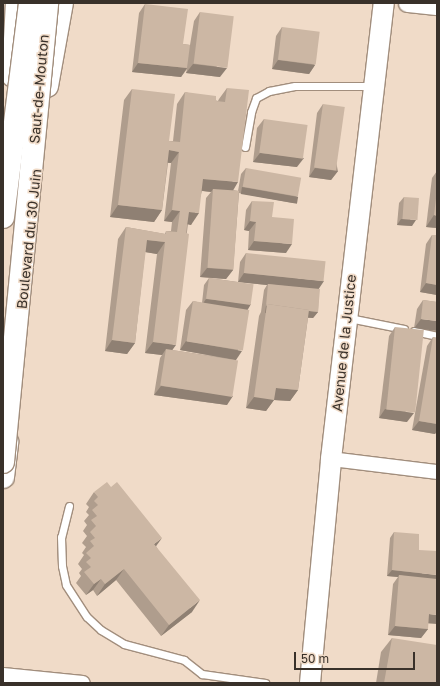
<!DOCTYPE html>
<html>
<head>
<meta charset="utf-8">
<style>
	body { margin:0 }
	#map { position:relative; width:440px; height:686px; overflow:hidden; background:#f0dbc8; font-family:"Golos Text",sans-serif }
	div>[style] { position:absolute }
	.roads { filter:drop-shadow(1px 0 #a28e7d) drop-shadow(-1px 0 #a28e7d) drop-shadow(0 1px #a28e7d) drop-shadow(0 -1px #a28e7d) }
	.service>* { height:7px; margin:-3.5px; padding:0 3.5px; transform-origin:3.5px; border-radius:3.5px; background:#fff }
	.minor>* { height:14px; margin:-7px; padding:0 7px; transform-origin:7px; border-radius:7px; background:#fff }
	.tertiary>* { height:17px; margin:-8.5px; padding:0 8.5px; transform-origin:8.5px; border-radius:8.5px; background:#fff }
	.secondary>* { height:20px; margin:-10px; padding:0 10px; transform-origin:10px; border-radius:10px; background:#fff }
	.primary>* { height:22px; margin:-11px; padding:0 11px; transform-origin:11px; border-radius:11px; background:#fff }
	.bridges { filter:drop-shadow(1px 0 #a28e7d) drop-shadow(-1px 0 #a28e7d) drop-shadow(0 1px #a28e7d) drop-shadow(0 -1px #a28e7d) }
	.primary-bridge>* { height:22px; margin:-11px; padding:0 11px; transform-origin:11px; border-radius:11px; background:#fff }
	.wall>* { inset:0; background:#af9d8d }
	.shaded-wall>* { inset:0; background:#8f8073; transform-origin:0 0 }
	.building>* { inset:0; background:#ccb7a4; transform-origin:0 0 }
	span { translate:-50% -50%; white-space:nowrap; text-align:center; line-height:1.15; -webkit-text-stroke:3px #f0dbc8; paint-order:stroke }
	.street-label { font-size:14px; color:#39312a }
	.frame { position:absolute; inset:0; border:4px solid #39312a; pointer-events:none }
	.scale { position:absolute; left:294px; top:652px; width:121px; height:18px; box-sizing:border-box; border:2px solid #39312a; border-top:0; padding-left:5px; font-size:12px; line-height:14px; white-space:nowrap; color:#39312a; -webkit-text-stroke:3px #f0dbc8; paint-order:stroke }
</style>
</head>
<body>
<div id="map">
	<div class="roads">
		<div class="service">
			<i style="left:245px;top:147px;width:36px;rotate:-80deg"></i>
			<i style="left:251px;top:112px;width:15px;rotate:-70deg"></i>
			<i style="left:256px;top:98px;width:15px;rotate:-28deg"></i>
			<i style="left:269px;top:91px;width:26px;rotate:-11deg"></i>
			<i style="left:295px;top:86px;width:78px"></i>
			<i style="left:349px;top:318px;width:56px;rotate:11.3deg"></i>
			<i style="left:414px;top:331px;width:24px;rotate:12deg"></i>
			<i style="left:69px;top:506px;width:32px;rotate:104deg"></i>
			<i style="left:61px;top:537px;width:29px;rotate:88deg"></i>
			<i style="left:62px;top:566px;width:19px;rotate:78deg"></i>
			<i style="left:66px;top:585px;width:38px;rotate:57deg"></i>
			<i style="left:87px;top:617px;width:19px;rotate:43deg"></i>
			<i style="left:101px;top:630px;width:27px;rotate:31deg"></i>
			<i style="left:124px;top:644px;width:62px;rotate:14.9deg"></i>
			<i style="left:184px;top:660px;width:23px;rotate:38deg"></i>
			<i style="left:202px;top:674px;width:64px;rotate:8.1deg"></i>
		</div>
		<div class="minor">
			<i style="left:331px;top:459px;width:107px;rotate:7deg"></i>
			<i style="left:3px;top:675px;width:80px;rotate:5.7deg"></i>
		</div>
		<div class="tertiary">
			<i style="left:407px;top:3px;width:30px;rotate:6deg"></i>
		</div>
		<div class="secondary">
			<i style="left:310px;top:683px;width:225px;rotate:-84.6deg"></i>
			<i style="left:331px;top:459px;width:459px;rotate:-83.4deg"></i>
		</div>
		<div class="primary">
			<i style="left:13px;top:76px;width:73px;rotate:-86.9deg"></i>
			<i style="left:47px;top:86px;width:84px;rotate:-79.8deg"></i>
			<i style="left:3px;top:477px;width:35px;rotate:-83deg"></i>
		</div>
	</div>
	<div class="bridges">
		<div class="primary-bridge">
			<i style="left:3px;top:217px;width:216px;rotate:-82.8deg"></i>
			<i style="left:3px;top:462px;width:461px;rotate:-84.5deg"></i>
		</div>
	</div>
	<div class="wall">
		<i style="clip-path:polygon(145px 4px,183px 44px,190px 45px,194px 21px,200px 12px,220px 77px,186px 73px,187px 69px,181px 77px,132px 72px,139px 13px)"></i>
		<i style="clip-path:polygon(282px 27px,315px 65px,309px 74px,272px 69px,276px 36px)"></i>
		<i style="clip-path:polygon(227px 88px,233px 190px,238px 191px,241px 174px,246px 168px,298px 197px,293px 203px,239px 193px,233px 270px,226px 279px,200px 277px,206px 198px,211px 192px,202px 191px,191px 225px,188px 224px,172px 350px,218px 357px,180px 350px,186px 310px,193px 301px,202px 303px,204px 285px,209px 278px,238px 282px,240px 262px,246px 253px,319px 289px,318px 312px,313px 318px,308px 318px,298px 390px,290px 401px,274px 400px,266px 411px,246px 408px,259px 316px,261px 312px,264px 290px,267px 285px,238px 282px,247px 310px,236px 359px,227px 405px,154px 395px,160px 358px,162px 355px,145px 353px,157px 254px,145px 252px,135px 343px,127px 354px,105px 351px,118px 239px,126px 227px,165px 234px,166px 231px,171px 231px,172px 222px,164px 221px,171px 163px,168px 163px,162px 210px,154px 222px,110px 217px,124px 100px,132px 89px,169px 141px,173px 141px,177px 104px,185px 92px,218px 101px,219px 99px)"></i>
		<i style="clip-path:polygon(323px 104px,338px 171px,331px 180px,309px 177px,317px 113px)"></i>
		<i style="clip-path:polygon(264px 119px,297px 167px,253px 162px,257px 128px)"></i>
		<i style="clip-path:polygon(437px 171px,437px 228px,426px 227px,432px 178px)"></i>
		<i style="clip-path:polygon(404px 197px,412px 226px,397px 225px,399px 203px)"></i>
		<i style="clip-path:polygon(252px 201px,272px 217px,286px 253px,248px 250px,249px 231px,244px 230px,246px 210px)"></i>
		<i style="clip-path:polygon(432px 235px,437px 295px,420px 292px,426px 244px)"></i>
		<i style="clip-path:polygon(423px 300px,437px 302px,414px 328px,417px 309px)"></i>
		<i style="clip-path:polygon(395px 327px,407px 422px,379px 418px,389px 336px)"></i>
		<i style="clip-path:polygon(433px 337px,437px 338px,437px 431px,435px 434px,412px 430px,427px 346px)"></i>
		<i style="clip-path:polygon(94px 492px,156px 546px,192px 612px,161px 636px,116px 580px,97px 596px,93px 590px,86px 595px,76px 583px,81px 576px,79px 573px,82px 569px,78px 564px,84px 555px,82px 553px,86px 547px,82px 543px,87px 536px,83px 531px,87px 525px,84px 521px,89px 515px,86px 512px,89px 507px,86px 504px)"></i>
		<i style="clip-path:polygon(394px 532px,419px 550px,428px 624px,428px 629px,421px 638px,388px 635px,393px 584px,398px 577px,387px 576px,390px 538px)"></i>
		<i style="clip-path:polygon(392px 638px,437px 683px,376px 683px,381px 652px)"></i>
	</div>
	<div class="shaded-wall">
		<i style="clip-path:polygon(278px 60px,315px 65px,309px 74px,272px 69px)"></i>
		<i style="clip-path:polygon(138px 63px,187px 68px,181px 77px,132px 72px)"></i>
		<i style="clip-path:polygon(193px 64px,227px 68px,220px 77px,186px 73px)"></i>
		<i style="clip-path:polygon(169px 150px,179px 152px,171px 163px,161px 162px)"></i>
		<i style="clip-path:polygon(260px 153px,304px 158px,297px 167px,253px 162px)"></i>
		<i style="clip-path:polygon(315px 168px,338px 171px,331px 180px,309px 177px)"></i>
		<i style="clip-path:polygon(203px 179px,238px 182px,231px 194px,213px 189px,211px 192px,196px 190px)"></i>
		<i style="left:242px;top:187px;width:57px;height:7px;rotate:10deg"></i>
		<i style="clip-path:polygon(118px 205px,162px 210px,154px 222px,110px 217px)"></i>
		<i style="clip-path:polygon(172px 210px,180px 211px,172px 222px,164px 221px)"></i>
		<i style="clip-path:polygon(189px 212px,199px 213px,191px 225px,181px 223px)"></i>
		<i style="clip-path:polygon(434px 215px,437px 216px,437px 228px,426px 227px)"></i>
		<i style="clip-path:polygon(401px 219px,416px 220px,412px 226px,397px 225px)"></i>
		<i style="clip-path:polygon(250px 221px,256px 222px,249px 231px,244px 230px)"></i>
		<i style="clip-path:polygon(147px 240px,165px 242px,157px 254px,139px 251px)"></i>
		<i style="clip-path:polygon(254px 241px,292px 244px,286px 253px,248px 250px)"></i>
		<i style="clip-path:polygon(207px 268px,233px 270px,226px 279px,200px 277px)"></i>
		<i style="clip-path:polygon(244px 273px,324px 281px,318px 290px,268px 284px,267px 285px,238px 282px)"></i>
		<i style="clip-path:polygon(426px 283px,437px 285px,437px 295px,420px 292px)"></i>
		<i style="clip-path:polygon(206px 299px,251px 304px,247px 311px,202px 305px)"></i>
		<i style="clip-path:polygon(266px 306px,318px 312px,313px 318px,265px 313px)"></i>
		<i style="clip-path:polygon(421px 319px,437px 321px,437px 331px,414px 328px)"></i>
		<i style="clip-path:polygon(112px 340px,135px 343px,127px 354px,105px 351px)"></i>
		<i style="clip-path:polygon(186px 341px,242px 351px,236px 360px,180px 350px)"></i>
		<i style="clip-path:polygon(153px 342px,176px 345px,168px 356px,166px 349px,162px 355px,145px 353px)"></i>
		<i style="clip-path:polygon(161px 386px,233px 396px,227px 405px,154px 395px)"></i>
		<i style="clip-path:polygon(276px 388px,298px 390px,290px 401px,274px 400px,266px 411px,246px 408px,254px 397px)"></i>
		<i style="clip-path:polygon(385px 409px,414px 413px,407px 422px,379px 418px)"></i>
		<i style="clip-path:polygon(419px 421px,437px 424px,437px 431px,435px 434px,412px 430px)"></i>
		<i style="clip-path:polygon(162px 538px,154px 549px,154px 544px)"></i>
		<i style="clip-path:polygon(124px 569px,116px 580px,97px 596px,105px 584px)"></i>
		<i style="clip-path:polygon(392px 570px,437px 575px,437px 582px,399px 575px,398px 577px,387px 576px)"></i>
		<i style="clip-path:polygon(101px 579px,93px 590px,86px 595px,94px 584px)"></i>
		<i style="clip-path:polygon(200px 600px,192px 612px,161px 636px,169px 625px)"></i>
		<i style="clip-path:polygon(429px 614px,437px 615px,437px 624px,423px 623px)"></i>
		<i style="clip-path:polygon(395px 626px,428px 629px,421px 638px,388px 635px)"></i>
	</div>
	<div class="building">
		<i style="clip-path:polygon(145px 4px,188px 9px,183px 44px,190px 45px,187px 68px,138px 63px)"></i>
		<i style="left:200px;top:12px;width:34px;height:52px;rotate:7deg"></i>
		<i style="left:282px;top:27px;width:38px;height:33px;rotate:7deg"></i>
		<i style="clip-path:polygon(227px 88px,249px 90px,238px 182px,203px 179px,199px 213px,189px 212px,186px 233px,189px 234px,176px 345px,153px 342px,165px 242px,147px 240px,135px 343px,112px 340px,126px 227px,166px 234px,166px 231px,177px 232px,180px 211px,172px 210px,179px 152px,169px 150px,162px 210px,118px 205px,132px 89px,175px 94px,169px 141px,180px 142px,185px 92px,216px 96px,216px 101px,225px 102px)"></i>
		<i style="left:323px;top:104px;width:22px;height:64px;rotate:8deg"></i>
		<i style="left:264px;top:119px;width:44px;height:34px;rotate:8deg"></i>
		<i style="left:246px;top:168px;width:56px;height:19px;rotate:10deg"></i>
		<i style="left:213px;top:189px;width:26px;height:79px;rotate:4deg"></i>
		<i style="clip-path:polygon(437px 190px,437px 216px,434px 215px)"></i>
		<i style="left:404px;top:197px;width:15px;height:22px;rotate:4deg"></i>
		<i style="clip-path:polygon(252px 201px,274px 202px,272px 217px,294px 219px,292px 244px,254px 241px,256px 222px,250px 221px)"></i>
		<i style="clip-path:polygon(432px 235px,437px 235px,437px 285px,426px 283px)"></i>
		<i style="left:246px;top:253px;width:80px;height:20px;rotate:6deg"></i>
		<i style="left:209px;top:278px;width:45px;height:21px;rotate:8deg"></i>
		<i style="clip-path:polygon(268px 284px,320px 289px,318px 312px,309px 311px,309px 310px,267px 304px,266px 306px)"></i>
		<i style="clip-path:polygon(423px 300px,437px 302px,437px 321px,421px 319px)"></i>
		<i style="left:193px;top:301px;width:57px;height:41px;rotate:9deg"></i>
		<i style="clip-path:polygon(267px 304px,309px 310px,298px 390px,276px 388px,274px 400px,254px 397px)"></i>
		<i style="left:395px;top:327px;width:29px;height:83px;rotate:6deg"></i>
		<i style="clip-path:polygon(433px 337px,437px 338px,437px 424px,419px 421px)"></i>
		<i style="left:166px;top:349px;width:73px;height:37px;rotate:9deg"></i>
		<i style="clip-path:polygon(107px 482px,111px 487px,117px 482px,162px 538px,154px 544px,200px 600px,169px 625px,124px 569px,105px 584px,101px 579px,94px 584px,84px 572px,91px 567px,86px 562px,91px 558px,86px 553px,94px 546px,90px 541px,95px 538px,90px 532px,96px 526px,91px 520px,97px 516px,92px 510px,98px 505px,94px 501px,98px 497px,94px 492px)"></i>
		<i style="clip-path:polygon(394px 532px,419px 534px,419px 550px,437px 551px,437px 575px,392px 570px)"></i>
		<i style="clip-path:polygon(399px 575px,437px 579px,437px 615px,429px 614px,428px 629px,395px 626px)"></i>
		<i style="clip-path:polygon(392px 638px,437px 645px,437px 683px,384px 683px)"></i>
	</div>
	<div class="street-label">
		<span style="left:39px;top:89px;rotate:-85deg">Saut-de-Mouton</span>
		<span style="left:29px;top:239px;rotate:-84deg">Boulevard du 30 Juin</span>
		<span style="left:344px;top:343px;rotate:-84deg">Avenue de la Justice</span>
	</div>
	<div class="frame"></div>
	<div class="scale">50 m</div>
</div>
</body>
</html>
